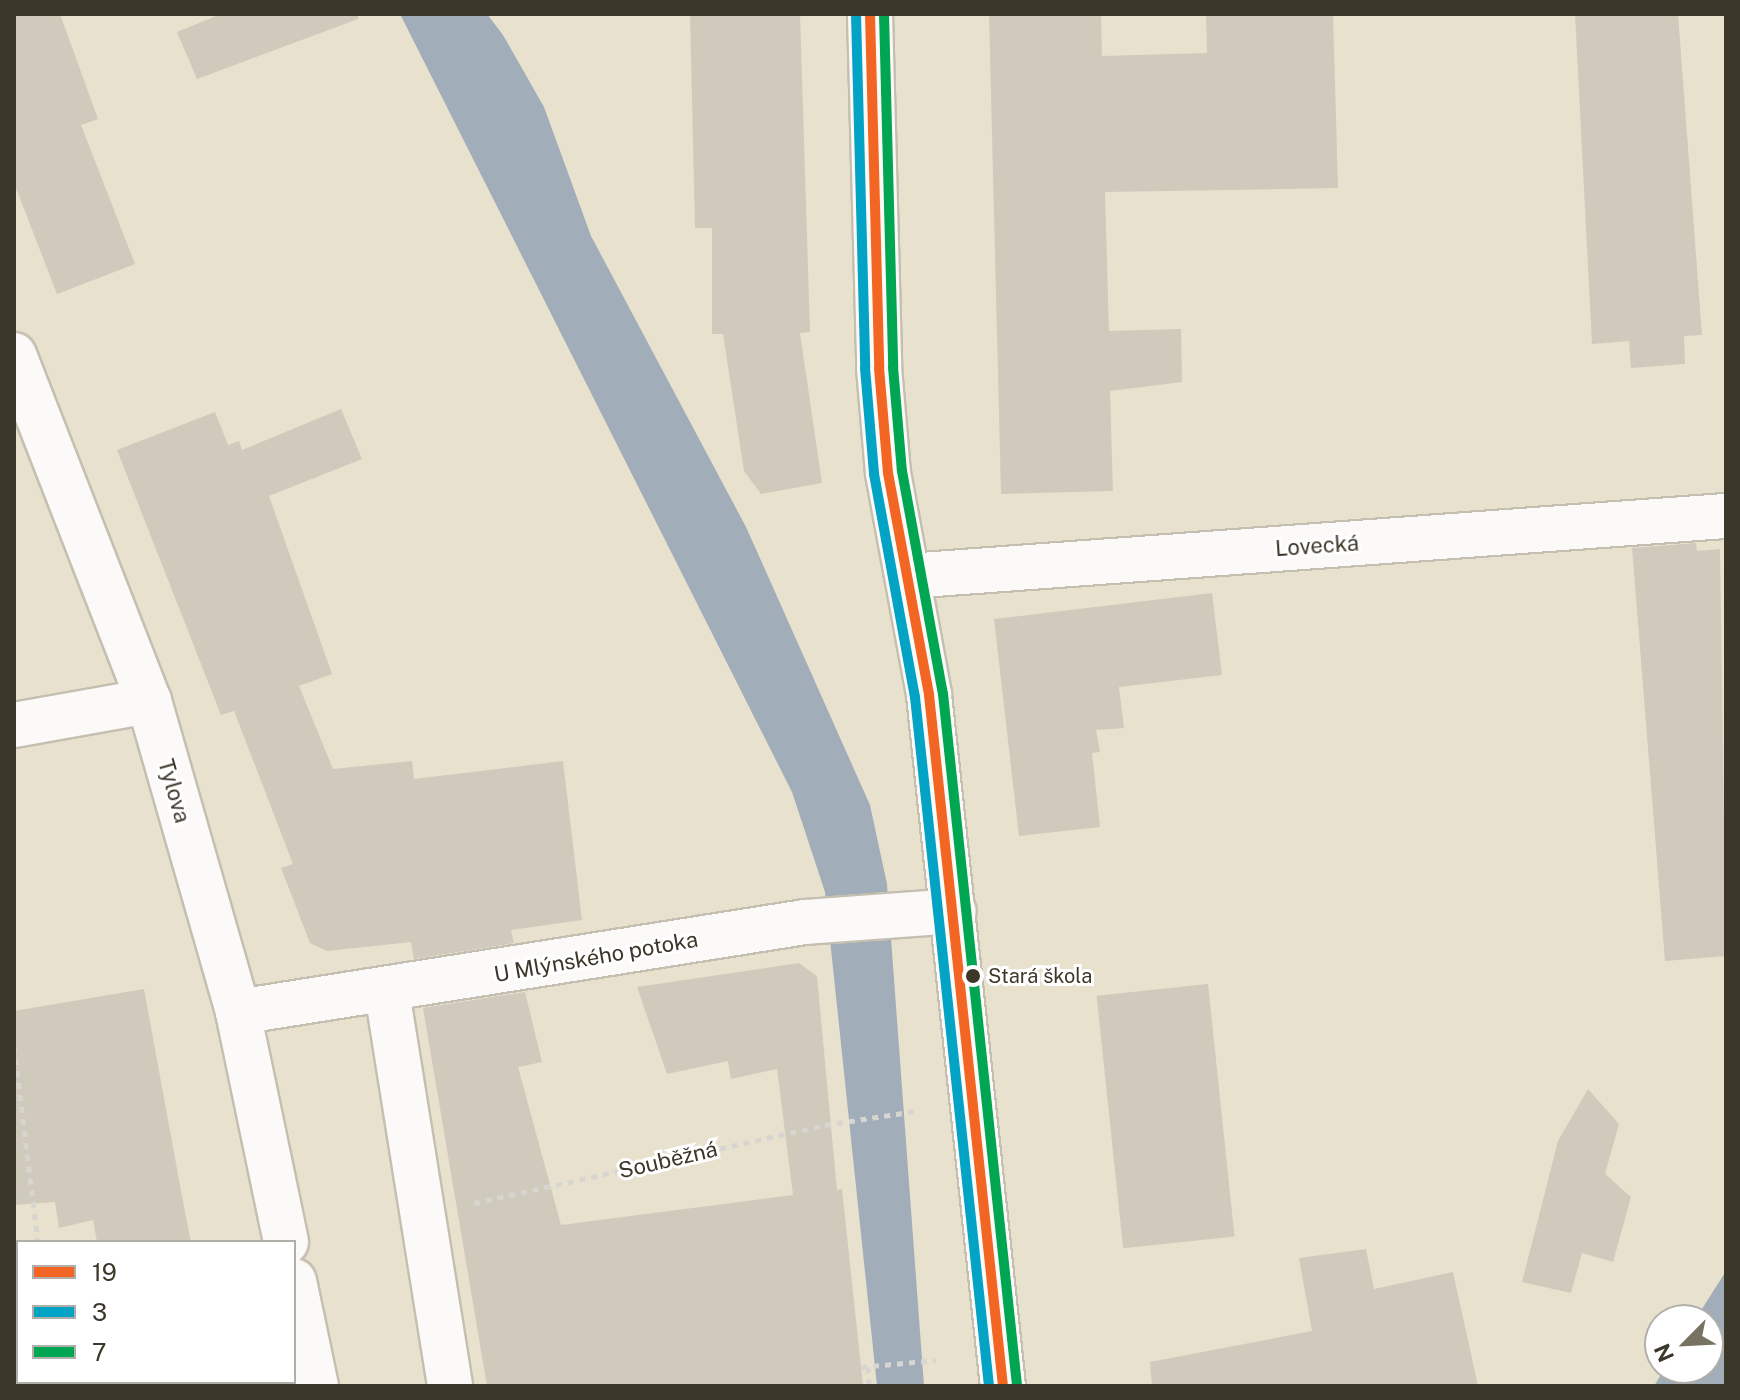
<!DOCTYPE html>
<html>
<head>
<meta charset="utf-8">
<style>
	body { margin:0 }
	#map { position:relative; width:1740px; height:1400px; overflow:hidden; background:#e8e1ce; font-family:"Public Sans",sans-serif }
	div>[style] { position:absolute }
	.water>* { inset:0; background:#a2adba }
	.building>* { inset:0; background:#d0cabc; transform-origin:0 0 }
	.path>* { height:5px; margin-top:-2.5px; transform-origin:0; background:repeating-linear-gradient(90deg,#d7d5d0 0 6px,transparent 0 12px) }
	.roads { filter:drop-shadow(2px 0 #c4bfb0) drop-shadow(-2px 0 #c4bfb0) drop-shadow(0 2px #c4bfb0) drop-shadow(0 -2px #c4bfb0) }
	.minor>* { height:44px; margin:-22px; padding:0 22px; transform-origin:22px; border-radius:22px; background:#fcfaf8 }
	.secondary>* { height:44px; margin:-22px; padding:0 22px; transform-origin:22px; border-radius:22px; background:#fcfaf8 }
	.bus-1>* { height:10px; margin:-5px; padding:0 5px; transform-origin:5px; border-radius:5px; background:#f26522 }
	.bus-2>* { height:10px; margin:-5px; padding:0 5px; transform-origin:5px; border-radius:5px; background:#03a3c6 }
	.bus-3>* { height:10px; margin:-5px; padding:0 5px; transform-origin:5px; border-radius:5px; background:#00a651 }
	.dots>* { width:22px; height:22px; translate:-50% -50%; box-sizing:border-box; border:4px solid #fff; border-radius:50% }
	span { translate:-50% -50%; white-space:nowrap; text-align:center; line-height:1.15; -webkit-text-stroke:6px #fff; paint-order:stroke }
	.bus-label { font-size:20px; color:#3b3729 }
	.left { translate:0 -50%; text-align:left }
	.street-label { font-size:22px; color:#3b3729 }
	.frame { position:absolute; inset:0; border:16px solid #3b3729; pointer-events:none }
	.legend { position:absolute; left:16px; top:1240px; width:280px; height:144px; box-sizing:border-box; background:#fff; border:2px solid #b1afa9; margin:0; padding:10px 14px; list-style:none; font-size:24px; color:#3b3729 }
	.legend li { display:flex; align-items:center; gap:16px; height:40px }
	.legend b { width:40px; border:2px solid #b1afa9 }
	.north { position:absolute; left:1644px; top:1304px; width:80px; height:80px; box-sizing:border-box; background:#fff; border:2px solid #b1afa9; border-radius:50%; rotate:246deg; font-size:22px; font-weight:700; line-height:32px; text-align:center; color:#3b3729 }
	.north::after { content:''; display:block; margin:auto; width:28px; height:36px; background:#787263; clip-path:polygon(50% 0,100% 100%,50% 72%,0 100%) }
</style>
</head>
<body>
<div id="map">
	<div class="water">
		<i style="clip-path:polygon(400px 14px,487px 14px,503px 35px,544px 107px,591px 236px,746px 527px,870px 805px,887px 884px,924px 1386px,877px 1386px,825px 892px,792px 792px)"></i>
		<i style="clip-path:polygon(1726px 1271px,1726px 1386px,1654px 1386px,1665px 1368px,1708px 1368px,1708px 1320px,1695px 1320px)"></i>
	</div>
	<div class="building">
		<i style="clip-path:polygon(14px 14px,60px 14px,98px 119px,81px 125px,135px 264px,57px 294px,14px 183px)"></i>
		<i style="clip-path:polygon(221px 14px,358px 14px,358px 19px,197px 79px,177px 32px)"></i>
		<i style="clip-path:polygon(690px 14px,800px 14px,810px 332px,800px 333px,822px 483px,761px 494px,744px 471px,723px 334px,712px 334px,712px 228px,695px 228px)"></i>
		<i style="clip-path:polygon(989px 14px,1101px 14px,1102px 56px,1207px 53px,1206px 14px,1333px 14px,1338px 188px,1105px 192px,1109px 331px,1181px 329px,1182px 382px,1110px 391px,1113px 491px,1001px 494px)"></i>
		<i style="clip-path:polygon(1575px 14px,1678px 14px,1702px 335px,1684px 336px,1685px 364px,1631px 368px,1629px 341px,1592px 344px)"></i>
		<i style="clip-path:polygon(341px 409px,362px 459px,269px 496px,332px 674px,299px 686px,333px 769px,412px 761px,414px 779px,563px 761px,582px 920px,511px 930px,514px 943px,414px 959px,411px 942px,327px 951px,310px 943px,281px 868px,293px 864px,234px 711px,221px 715px,117px 450px,215px 412px,228px 445px,239px 441px,242px 450px)"></i>
		<i style="clip-path:polygon(1696px 543px,1697px 551px,1720px 549px,1726px 956px,1665px 961px,1632px 548px)"></i>
		<i style="clip-path:polygon(1212px 593px,1222px 675px,1119px 687px,1124px 728px,1096px 730px,1100px 752px,1092px 753px,1100px 827px,1019px 836px,994px 619px)"></i>
		<i style="clip-path:polygon(799px 963px,817px 976px,837px 1190px,842px 1189px,863px 1386px,487px 1386px,423px 1008px,525px 992px,542px 1062px,518px 1067px,561px 1225px,793px 1195px,777px 1069px,731px 1079px,728px 1061px,667px 1074px,637px 987px)"></i>
		<i style="left:1208px;top:984px;width:254px;height:112px;rotate:84deg"></i>
		<i style="clip-path:polygon(144px 989px,184px 1207px,191px 1242px,97px 1242px,93px 1220px,59px 1228px,55px 1202px,14px 1205px,14px 1011px)"></i>
		<i style="clip-path:polygon(1588px 1089px,1619px 1124px,1605px 1174px,1631px 1197px,1613px 1262px,1582px 1253px,1571px 1293px,1522px 1282px,1558px 1141px)"></i>
		<i style="clip-path:polygon(1366px 1249px,1374px 1289px,1453px 1272px,1478px 1386px,1152px 1386px,1150px 1362px,1312px 1331px,1299px 1258px)"></i>
	</div>
	<div class="path">
		<i style="left:14px;top:1047px;width:196px;rotate:83deg"></i>
		<i style="left:474px;top:1203px;width:360px;rotate:-12.5deg"></i>
		<i style="left:825px;top:1125px;width:92px;rotate:-8.7deg"></i>
		<i style="left:861px;top:1367px;width:75px;rotate:-5.3deg"></i>
		<i style="left:868px;top:1367px;width:19px;rotate:87deg"></i>
	</div>
	<div class="roads">
		<div class="minor">
			<i style="left:14px;top:355px;width:371px;rotate:68.7deg"></i>
			<i style="left:149px;top:701px;width:323px;rotate:74deg"></i>
			<i style="left:238px;top:1012px;width:235px;rotate:78.2deg"></i>
			<i style="left:908px;top:576px;width:820px;rotate:-4.2deg"></i>
			<i style="left:14px;top:725px;width:137px;rotate:-10.1deg"></i>
			<i style="left:387px;top:992px;width:399px;rotate:80.9deg"></i>
			<i style="left:238px;top:1012px;width:574px;rotate:-9.02deg"></i>
			<i style="left:805px;top:922px;width:149px;rotate:-4.2deg"></i>
			<i style="left:294px;top:1281px;width:107px;rotate:78.2deg"></i>
			<i style="left:68px;top:1386px;width:4px;rotate:-63deg"></i>
		</div>
		<div class="secondary">
			<i style="left:870px;top:14px;width:354px;rotate:88.5deg"></i>
			<i style="left:879px;top:368px;width:105px;rotate:85.1deg"></i>
			<i style="left:888px;top:473px;width:226px;rotate:79.5deg"></i>
			<i style="left:929px;top:695px;width:695px;rotate:83.89deg"></i>
		</div>
	</div>
	<div class="bus-1">
		<i style="left:870px;top:14px;width:354px;rotate:88.5deg"></i>
		<i style="left:879px;top:368px;width:105px;rotate:85.1deg"></i>
		<i style="left:888px;top:473px;width:226px;rotate:79.5deg"></i>
		<i style="left:929px;top:695px;width:695px;rotate:83.89deg"></i>
	</div>
	<div class="bus-2">
		<i style="left:856px;top:14px;width:354px;rotate:88.5deg"></i>
		<i style="left:865px;top:368px;width:106px;rotate:85.1deg"></i>
		<i style="left:874px;top:474px;width:227px;rotate:79.6deg"></i>
		<i style="left:915px;top:697px;width:693px;rotate:83.87deg"></i>
	</div>
	<div class="bus-3">
		<i style="left:884px;top:14px;width:353px;rotate:88.5deg"></i>
		<i style="left:893px;top:367px;width:104px;rotate:85.1deg"></i>
		<i style="left:902px;top:471px;width:227px;rotate:79.6deg"></i>
		<i style="left:943px;top:694px;width:695px;rotate:83.89deg"></i>
	</div>
	<div class="dots">
		<i style="left:973px;top:976px;background:#3b3729"></i>
	</div>
	<div class="bus-label">
		<span class="left" style="left:988px;top:976px">Stará škola</span>
	</div>
	<div class="street-label">
		<span style="left:1317px;top:546px;rotate:-4deg">Lovecká</span>
		<span style="left:174px;top:791px;rotate:74deg">Tylova</span>
		<span style="left:596px;top:957px;rotate:-10deg">U Mlýnského potoka</span>
		<span style="left:668px;top:1160px;rotate:-13deg">Souběžná</span>
	</div>
	<div class="frame"></div>
	<ul class="legend">
	<li><b style="height:10px;background:#f26522"></b>19</li>
	<li><b style="height:10px;background:#03a3c6"></b>3</li>
	<li><b style="height:10px;background:#00a651"></b>7</li>
	</ul>
	<div class="north">N</div>
</div>
</body>
</html>
